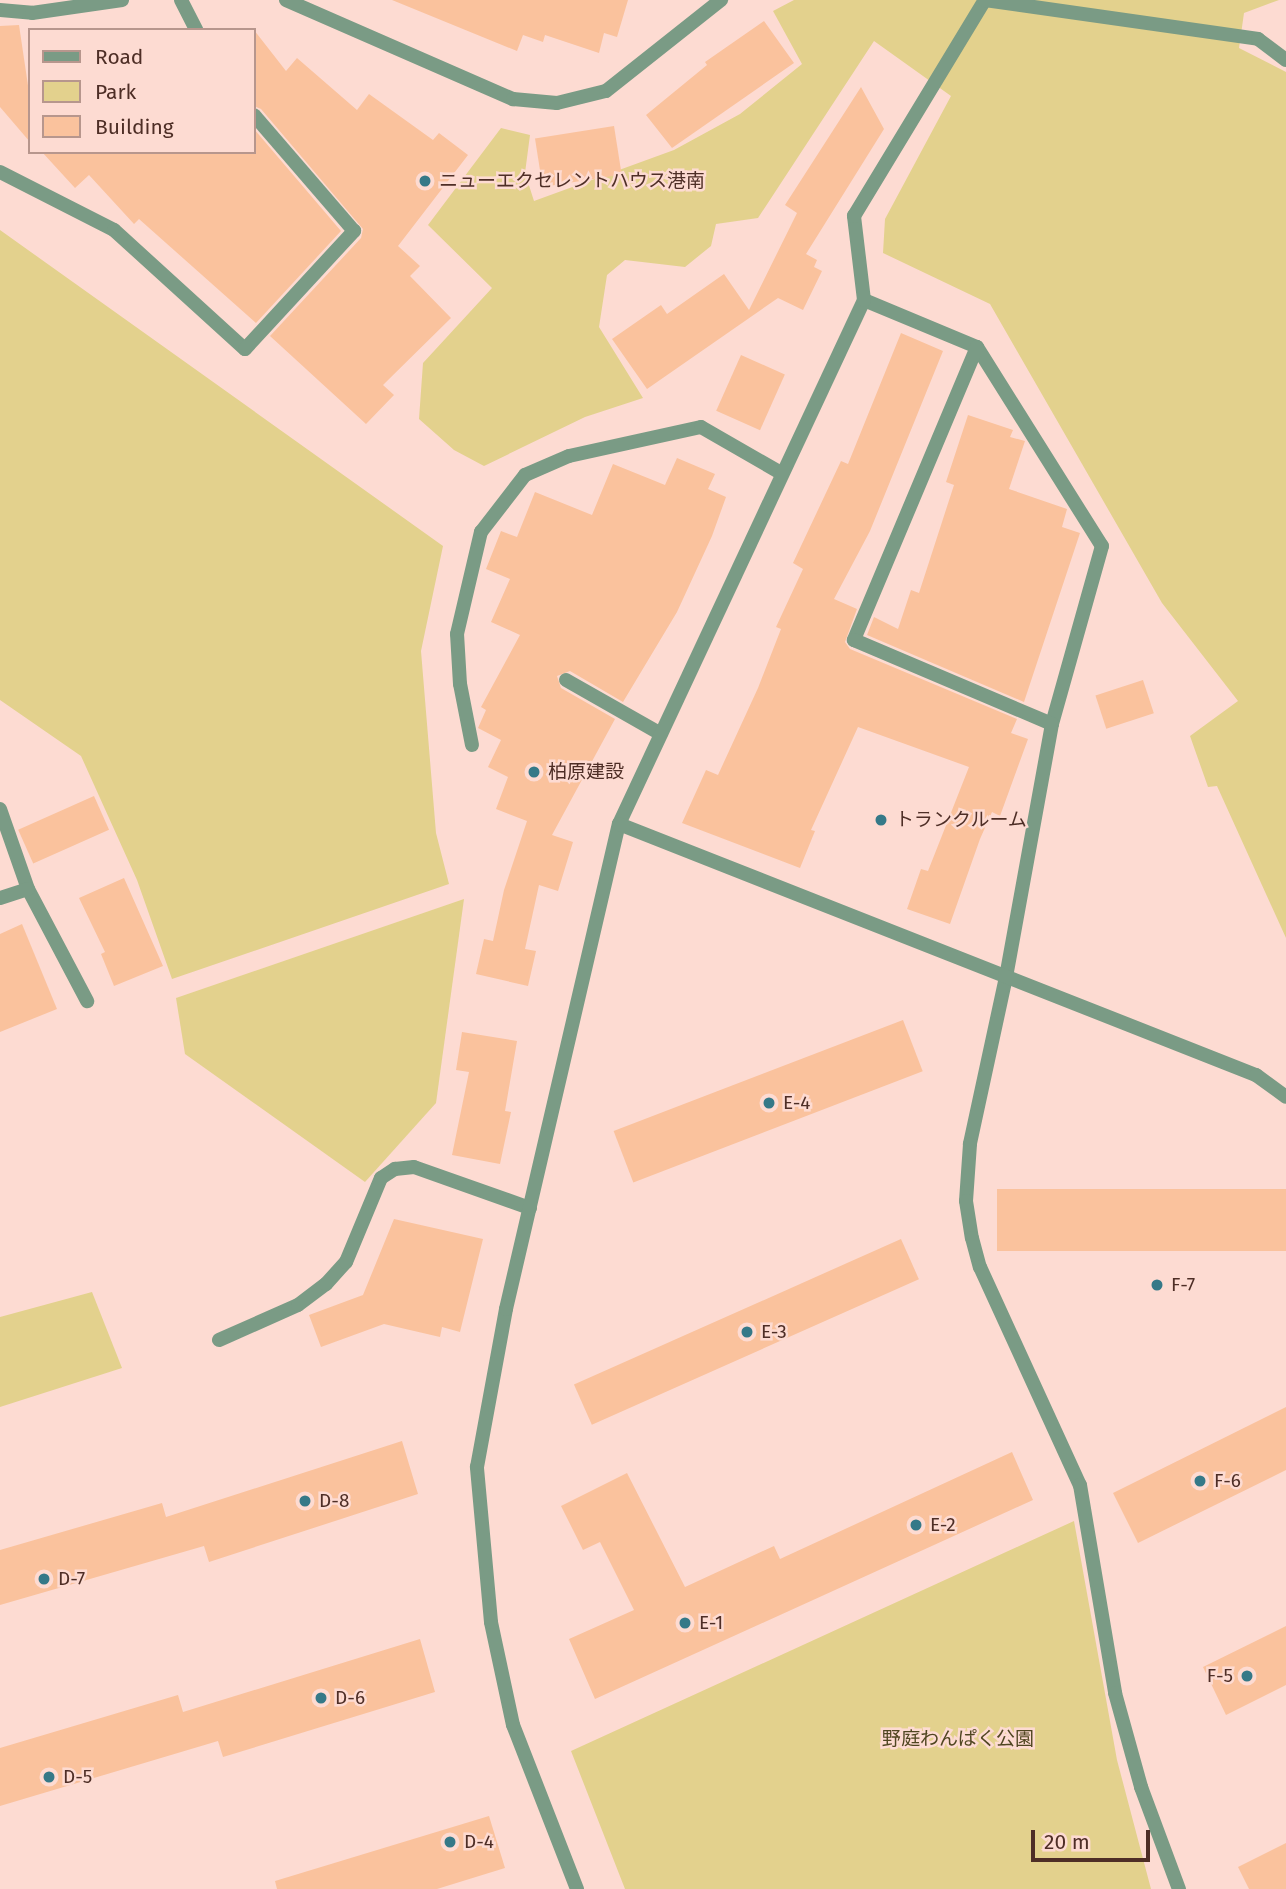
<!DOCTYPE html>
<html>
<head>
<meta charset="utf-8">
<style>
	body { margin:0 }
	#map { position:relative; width:1286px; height:1889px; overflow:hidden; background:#fddbd2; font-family:"Fira Sans","Noto Sans JP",sans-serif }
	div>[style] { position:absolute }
	.green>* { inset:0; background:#e3d18d }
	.building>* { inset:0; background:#fac29d; transform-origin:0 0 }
	.pedestrian>* { height:14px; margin:-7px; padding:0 7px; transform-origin:7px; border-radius:7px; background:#7a9b85 }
	.minor>* { height:14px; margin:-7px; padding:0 7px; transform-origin:7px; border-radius:7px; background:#7a9b85 }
	.dots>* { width:19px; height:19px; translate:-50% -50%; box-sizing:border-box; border:4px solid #fddbd2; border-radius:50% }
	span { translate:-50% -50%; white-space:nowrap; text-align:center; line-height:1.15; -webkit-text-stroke:5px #fddbd2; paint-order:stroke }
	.poi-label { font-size:19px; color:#4e2e26 }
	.left { translate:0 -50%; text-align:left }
	.right { translate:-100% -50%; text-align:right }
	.park-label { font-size:19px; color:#504621 }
	.legend { position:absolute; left:28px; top:28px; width:228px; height:126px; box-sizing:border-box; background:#fddbd2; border:2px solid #b7968d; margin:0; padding:9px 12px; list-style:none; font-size:21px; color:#4e2e26 }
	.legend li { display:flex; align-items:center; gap:14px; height:35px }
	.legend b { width:35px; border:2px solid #b7968d }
	.scale { position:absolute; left:1031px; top:1830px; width:119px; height:32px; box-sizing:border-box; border:4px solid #4e2e26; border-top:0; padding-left:9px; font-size:21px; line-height:24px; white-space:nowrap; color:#4e2e26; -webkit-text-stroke:5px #fddbd2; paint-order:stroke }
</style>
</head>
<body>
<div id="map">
	<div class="green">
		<i style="clip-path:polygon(794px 0,1279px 0,1244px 13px,1239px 48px,1286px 72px,1286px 938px,1217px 786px,1208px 787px,1190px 736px,1238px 701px,1162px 603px,990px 304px,883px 253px,885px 219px,951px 96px,874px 41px,758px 218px,716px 224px,711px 246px,685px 267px,625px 260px,607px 275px,599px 327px,643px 398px,585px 417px,484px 466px,454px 450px,419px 419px,423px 363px,492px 288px,428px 225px,501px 128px,530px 135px,525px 173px,534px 201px,674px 150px,740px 114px,802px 64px,773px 11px)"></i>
		<i style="clip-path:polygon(0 230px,443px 546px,421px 651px,436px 833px,449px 884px,172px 979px,137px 880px,81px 756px,0 700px)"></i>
		<i style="clip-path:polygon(464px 899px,436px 1103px,365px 1182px,185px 1054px,176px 998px)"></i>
		<i style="clip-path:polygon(92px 1292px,122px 1368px,0 1407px,0 1317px)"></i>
		<i style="clip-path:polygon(1074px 1521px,1117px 1760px,1151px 1889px,625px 1889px,571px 1751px)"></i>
	</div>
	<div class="building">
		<i style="clip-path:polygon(392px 0,628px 0,617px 37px,604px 33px,599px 53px,545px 35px,543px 42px,523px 35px,517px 51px)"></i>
		<i style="clip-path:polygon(764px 21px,794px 63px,672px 148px,646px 115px,707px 65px,705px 62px)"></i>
		<i style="clip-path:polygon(19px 25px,30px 99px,30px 142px,0 107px,0 26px)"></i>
		<i style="clip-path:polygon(254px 30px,286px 71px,297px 58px,357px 110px,369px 94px,433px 140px,439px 133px,468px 155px,398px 246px,420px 266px,410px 276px,451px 318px,383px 385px,394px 395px,366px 424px,270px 336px,361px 238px,363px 229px,261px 109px,254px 106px)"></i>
		<i style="clip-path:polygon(861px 87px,884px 129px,806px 254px,817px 260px,814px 267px,822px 271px,803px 310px,778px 298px,647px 389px,612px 339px,661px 305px,667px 314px,724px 274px,749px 310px,797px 213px,785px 205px)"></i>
		<i style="left:614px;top:126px;width:49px;height:80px;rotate:81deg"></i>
		<i style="clip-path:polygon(254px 129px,341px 231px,256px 323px,139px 219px,134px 224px,89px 175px,75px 188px,42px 152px,254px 152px)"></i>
		<i style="clip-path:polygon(901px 333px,943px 351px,870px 531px,834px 599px,857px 609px,845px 642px,850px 649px,1017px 719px,1011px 733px,1028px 739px,1000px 816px,992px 812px,980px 839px,950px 924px,907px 909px,921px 869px,928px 871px,969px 767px,858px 727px,811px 830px,815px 831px,800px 868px,682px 823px,706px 770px,718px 775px,758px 688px,781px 629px,776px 627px,803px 569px,793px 563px,841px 461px,848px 464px)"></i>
		<i style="left:741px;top:355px;width:48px;height:61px;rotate:24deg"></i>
		<i style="clip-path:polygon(968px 415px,1013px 430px,1010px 437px,1025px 441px,1009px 489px,1067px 509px,1062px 527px,1080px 533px,1024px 702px,867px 635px,874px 617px,898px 629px,911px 590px,919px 593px,954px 485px,946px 482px)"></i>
		<i style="clip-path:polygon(677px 458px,715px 474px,708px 489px,726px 497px,712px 536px,677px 612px,623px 702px,570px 671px,557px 676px,561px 688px,615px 719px,552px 835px,573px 842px,558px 891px,539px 885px,525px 949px,536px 951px,528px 986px,476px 974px,484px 939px,493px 941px,504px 890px,527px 821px,496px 809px,508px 777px,488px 767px,501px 740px,478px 728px,486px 710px,481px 707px,520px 635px,491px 622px,510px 579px,486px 569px,501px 531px,517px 537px,535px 492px,592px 515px,613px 464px,665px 485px)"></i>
		<i style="left:1143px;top:680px;width:35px;height:50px;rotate:72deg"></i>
		<i style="left:94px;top:796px;width:37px;height:83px;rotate:66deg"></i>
		<i style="clip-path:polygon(124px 878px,163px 966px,114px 986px,101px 954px,105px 952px,79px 898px)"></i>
		<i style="clip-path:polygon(22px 924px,57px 1009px,0 1032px,0 934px)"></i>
		<i style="left:903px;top:1020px;width:55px;height:310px;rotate:69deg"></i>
		<i style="clip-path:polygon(462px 1032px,517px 1041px,505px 1111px,511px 1112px,500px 1164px,452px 1155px,469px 1072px,456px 1070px)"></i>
		<i style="left:1286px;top:1189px;width:62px;height:289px;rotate:90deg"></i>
		<i style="clip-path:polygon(394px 1219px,483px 1239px,460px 1332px,442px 1327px,440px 1337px,384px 1324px,321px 1347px,309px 1315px,363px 1295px)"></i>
		<i style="left:901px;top:1239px;width:44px;height:358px;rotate:66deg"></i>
		<i style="clip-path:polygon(1286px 1407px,1286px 1470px,1138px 1543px,1113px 1493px)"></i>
		<i style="clip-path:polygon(402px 1441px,418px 1494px,209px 1562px,204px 1546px,0 1605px,0 1550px,162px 1503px,166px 1517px)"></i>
		<i style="clip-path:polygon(1012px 1452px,1033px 1500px,595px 1699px,569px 1639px,634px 1610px,600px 1542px,583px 1550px,561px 1506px,627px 1473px,685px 1587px,774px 1546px,780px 1559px)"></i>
		<i style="clip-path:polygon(1286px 1626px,1286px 1685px,1226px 1715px,1203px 1667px)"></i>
		<i style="clip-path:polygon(420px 1639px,435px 1692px,223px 1757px,218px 1741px,0 1806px,0 1748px,178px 1695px,183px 1712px)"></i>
		<i style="clip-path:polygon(489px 1816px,505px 1868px,437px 1889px,277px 1889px,275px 1881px)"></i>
		<i style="clip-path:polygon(1286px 1843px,1286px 1889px,1249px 1889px,1238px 1867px)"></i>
	</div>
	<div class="pedestrian">
		<i style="left:1006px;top:977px;width:171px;rotate:102.2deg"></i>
		<i style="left:970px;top:1144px;width:57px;rotate:94deg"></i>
		<i style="left:966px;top:1201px;width:37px;rotate:81deg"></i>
		<i style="left:972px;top:1238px;width:30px;rotate:75deg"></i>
		<i style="left:980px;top:1267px;width:240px;rotate:65.4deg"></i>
		<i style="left:1080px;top:1485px;width:211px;rotate:80.4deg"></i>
		<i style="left:1115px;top:1693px;width:98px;rotate:74.5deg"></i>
		<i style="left:1141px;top:1787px;width:109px;rotate:69.6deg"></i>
	</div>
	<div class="minor">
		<i style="left:181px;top:0;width:34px;rotate:63deg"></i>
		<i style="left:286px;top:0;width:248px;rotate:23.6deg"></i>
		<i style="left:513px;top:99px;width:44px;rotate:5.2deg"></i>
		<i style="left:557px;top:103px;width:50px;rotate:-13.8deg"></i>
		<i style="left:606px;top:91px;width:147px;rotate:-38.4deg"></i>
		<i style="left:0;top:10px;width:32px;rotate:5deg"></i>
		<i style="left:32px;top:13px;width:91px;rotate:-8.2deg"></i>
		<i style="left:0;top:172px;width:128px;rotate:27deg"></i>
		<i style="left:114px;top:230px;width:177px;rotate:42.3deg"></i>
		<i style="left:245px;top:349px;width:161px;rotate:-47.3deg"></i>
		<i style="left:354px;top:231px;width:153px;rotate:-130.8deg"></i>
		<i style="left:864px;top:300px;width:122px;rotate:22.6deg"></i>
		<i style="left:977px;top:347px;width:235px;rotate:57.9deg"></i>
		<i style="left:1102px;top:546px;width:185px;rotate:105.7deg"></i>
		<i style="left:1052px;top:724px;width:257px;rotate:100.3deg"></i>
		<i style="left:977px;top:347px;width:318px;rotate:112.8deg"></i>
		<i style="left:854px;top:640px;width:215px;rotate:23deg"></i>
		<i style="left:566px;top:680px;width:109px;rotate:29.6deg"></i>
		<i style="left:472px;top:745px;width:62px;rotate:-101.1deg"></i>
		<i style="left:460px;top:684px;width:50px;rotate:-93.4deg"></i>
		<i style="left:457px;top:634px;width:105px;rotate:-76.8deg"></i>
		<i style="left:481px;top:532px;width:72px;rotate:-52.3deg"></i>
		<i style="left:525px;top:475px;width:48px;rotate:-23.4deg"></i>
		<i style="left:569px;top:456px;width:135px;rotate:-12.4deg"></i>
		<i style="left:701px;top:427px;width:92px;rotate:29.9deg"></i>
		<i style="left:0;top:809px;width:85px;rotate:70.7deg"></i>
		<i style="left:28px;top:889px;width:127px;rotate:62.2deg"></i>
		<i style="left:619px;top:824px;width:578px;rotate:-64.94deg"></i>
		<i style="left:864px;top:300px;width:85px;rotate:-96.8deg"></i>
		<i style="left:854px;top:216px;width:253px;rotate:-58.8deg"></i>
		<i style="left:985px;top:0;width:276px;rotate:8.1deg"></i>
		<i style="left:1258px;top:39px;width:35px;rotate:37deg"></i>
		<i style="left:0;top:898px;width:29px;rotate:-18deg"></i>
		<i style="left:219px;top:1340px;width:86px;rotate:-23.9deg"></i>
		<i style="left:298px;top:1305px;width:35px;rotate:-37deg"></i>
		<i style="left:326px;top:1284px;width:30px;rotate:-48deg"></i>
		<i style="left:346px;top:1262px;width:91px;rotate:-67.4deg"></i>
		<i style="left:381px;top:1178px;width:17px;rotate:-33deg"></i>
		<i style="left:395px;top:1169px;width:19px;rotate:-6deg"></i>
		<i style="left:414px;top:1167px;width:123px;rotate:19.5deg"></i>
		<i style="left:577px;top:1889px;width:176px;rotate:-111.3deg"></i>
		<i style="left:513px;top:1725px;width:105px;rotate:-102.1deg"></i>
		<i style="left:491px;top:1622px;width:156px;rotate:-95.2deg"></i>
		<i style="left:477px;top:1467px;width:161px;rotate:-79.6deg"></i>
		<i style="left:506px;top:1309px;width:498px;rotate:-76.9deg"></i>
		<i style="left:619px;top:824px;width:685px;rotate:21.51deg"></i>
		<i style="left:1256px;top:1075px;width:37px;rotate:36deg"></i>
	</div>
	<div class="dots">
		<i style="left:425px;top:181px;background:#357988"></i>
		<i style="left:534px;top:772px;background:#357988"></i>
		<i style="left:881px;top:820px;background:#357988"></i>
		<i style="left:769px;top:1103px;background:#357988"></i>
		<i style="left:1157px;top:1285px;background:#357988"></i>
		<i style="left:747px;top:1332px;background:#357988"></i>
		<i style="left:1200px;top:1481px;background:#357988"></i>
		<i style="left:305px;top:1501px;background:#357988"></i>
		<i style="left:916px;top:1525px;background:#357988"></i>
		<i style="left:44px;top:1579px;background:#357988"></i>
		<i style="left:685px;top:1623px;background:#357988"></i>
		<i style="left:1247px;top:1676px;background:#357988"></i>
		<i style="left:321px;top:1698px;background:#357988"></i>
		<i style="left:49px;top:1777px;background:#357988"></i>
		<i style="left:450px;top:1842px;background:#357988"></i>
	</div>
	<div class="poi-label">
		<span class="left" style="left:439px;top:181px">ニューエクセレントハウス港南</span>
		<span class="left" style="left:548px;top:772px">柏原建設</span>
		<span class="left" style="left:895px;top:820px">トランクルーム</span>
		<span class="left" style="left:783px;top:1103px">E-4</span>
		<span class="left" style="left:1171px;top:1285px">F-7</span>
		<span class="left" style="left:761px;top:1332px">E-3</span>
		<span class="left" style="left:1214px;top:1481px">F-6</span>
		<span class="left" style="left:319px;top:1501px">D-8</span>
		<span class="left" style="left:930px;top:1525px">E-2</span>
		<span class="left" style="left:58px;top:1579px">D-7</span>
		<span class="left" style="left:699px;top:1623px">E-1</span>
		<span class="right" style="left:1233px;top:1676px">F-5</span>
		<span class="left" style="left:335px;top:1698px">D-6</span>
		<span class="left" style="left:63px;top:1777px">D-5</span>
		<span class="left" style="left:464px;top:1842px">D-4</span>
	</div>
	<div class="park-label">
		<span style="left:958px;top:1739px">野庭わんぱく公園</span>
	</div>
	<ul class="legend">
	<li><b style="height:9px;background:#7a9b85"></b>Road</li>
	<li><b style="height:19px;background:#e3d18d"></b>Park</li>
	<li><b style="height:19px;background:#fac29d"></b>Building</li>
	</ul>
	<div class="scale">20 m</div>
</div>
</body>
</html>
